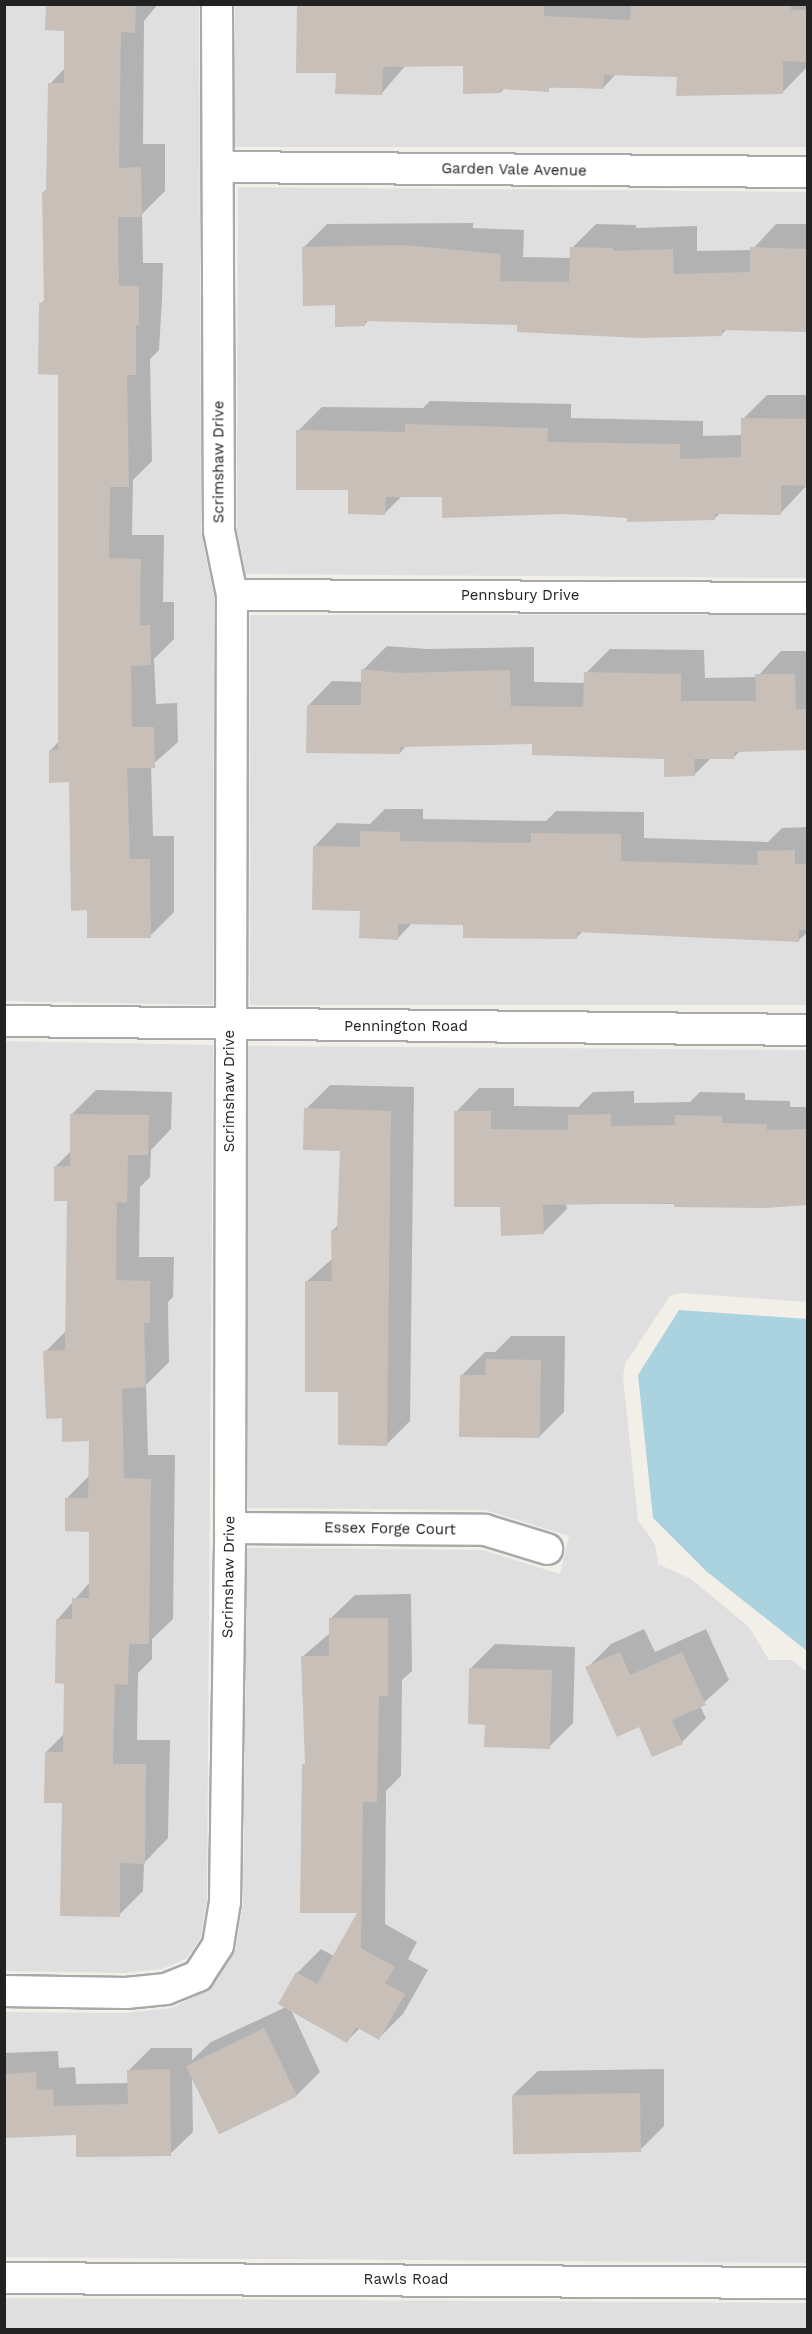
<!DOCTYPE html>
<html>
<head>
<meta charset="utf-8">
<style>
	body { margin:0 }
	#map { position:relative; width:812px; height:2334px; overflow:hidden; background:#f2efe9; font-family:"Work Sans",sans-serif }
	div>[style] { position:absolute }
	.residential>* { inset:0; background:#e0dfdf; transform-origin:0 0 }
	.water>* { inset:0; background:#aad3df }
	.shadow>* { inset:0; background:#0003 }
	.building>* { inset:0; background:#c7bfb8; transform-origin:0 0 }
	.roads { filter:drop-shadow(2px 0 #a9a9a9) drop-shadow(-2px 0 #a9a9a9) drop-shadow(0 2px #a9a9a9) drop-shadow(0 -2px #a9a9a9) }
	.minor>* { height:30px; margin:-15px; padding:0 15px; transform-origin:15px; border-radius:15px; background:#fff }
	span { translate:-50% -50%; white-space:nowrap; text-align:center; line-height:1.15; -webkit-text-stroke:6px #fff; paint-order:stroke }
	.street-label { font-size:15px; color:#222 }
	.frame { position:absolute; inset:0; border:6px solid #222; pointer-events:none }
</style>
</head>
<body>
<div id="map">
	<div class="residential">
		<i style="clip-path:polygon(5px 5px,199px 5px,201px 531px,214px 597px,213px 1005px,5px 1001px)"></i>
		<i style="left:235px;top:5px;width:572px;height:142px"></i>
		<i style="clip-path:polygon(238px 187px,807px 192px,807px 578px,246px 574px,237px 529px)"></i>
		<i style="left:250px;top:615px;width:557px;height:390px"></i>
		<i style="clip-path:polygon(5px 1041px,213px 1045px,207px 1901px,201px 1937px,186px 1959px,162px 1969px,125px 1973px,5px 1971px)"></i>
		<i style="clip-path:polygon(248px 1046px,807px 1050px,807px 1302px,680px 1293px,670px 1296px,625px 1364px,623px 1377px,638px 1520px,655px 1544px,658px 1564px,691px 1579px,749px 1627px,769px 1660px,792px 1660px,807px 1672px,807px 2263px,5px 2257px,5px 2012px,125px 2013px,172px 2008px,212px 1988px,236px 1949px,243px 1903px,247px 1548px,483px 1550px,560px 1574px,569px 1536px,485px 1510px,248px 1508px)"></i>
		<i style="clip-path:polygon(4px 2298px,807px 2303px,808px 2329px,5px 2330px)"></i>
	</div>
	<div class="water">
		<i style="clip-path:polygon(679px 1310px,807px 1319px,807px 1651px,706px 1571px,653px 1518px,638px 1375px)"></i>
	</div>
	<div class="shadow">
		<i style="clip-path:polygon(47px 4px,158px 4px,144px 21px,143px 144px,165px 144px,165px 191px,142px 214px,143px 263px,163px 263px,162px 299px,159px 350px,150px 359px,152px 461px,133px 480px,132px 535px,164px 535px,163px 602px,174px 602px,174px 639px,154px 659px,156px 704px,177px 703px,178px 742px,151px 766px,153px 836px,174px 836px,174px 912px,150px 936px,88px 909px,70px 781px,50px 751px,59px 741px,60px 373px,40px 304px,46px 299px,44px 192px,48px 188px,50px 84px,66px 67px,66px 29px)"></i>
		<i style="clip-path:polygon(298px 4px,808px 4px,808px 60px,806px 68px,782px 93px,679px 76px,616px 74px,603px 88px,505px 87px,501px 92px,464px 65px,406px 65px,382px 93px,337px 72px)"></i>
		<i style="clip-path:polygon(473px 223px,473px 228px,524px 230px,523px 257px,572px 258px,572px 248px,596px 224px,636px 225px,636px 228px,697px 226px,697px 251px,752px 250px,776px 224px,808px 224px,808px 330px,728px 328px,721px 335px,519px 324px,369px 320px,364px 325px,336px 303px,303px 248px,327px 224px)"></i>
		<i style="clip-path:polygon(767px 395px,808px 395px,808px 484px,780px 514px,720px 513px,715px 518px,629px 516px,444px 496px,403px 495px,385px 513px,350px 489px,298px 431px,322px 407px,423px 408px,430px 401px,571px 404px,571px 418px,703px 421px,703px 436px,742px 435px,743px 419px)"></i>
		<i style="clip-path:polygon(387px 646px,426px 649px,534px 647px,534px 682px,585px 683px,586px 673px,610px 649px,704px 650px,705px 678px,757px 677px,781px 651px,808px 651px,808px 749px,741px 750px,734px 757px,711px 758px,694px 775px,665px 757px,534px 742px,407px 745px,400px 753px,308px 706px,332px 681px,363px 682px,363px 670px)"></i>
		<i style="clip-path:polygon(385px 809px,423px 809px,423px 819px,546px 821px,556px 811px,644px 812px,644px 838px,768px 842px,782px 828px,808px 827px,808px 932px,799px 940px,583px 931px,576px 938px,465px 923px,413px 922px,398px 938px,361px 909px,314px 847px,337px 823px,370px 824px)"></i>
		<i style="clip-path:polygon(330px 1085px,414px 1087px,410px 1421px,386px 1445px,306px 1282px,333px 1258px,333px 1230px,339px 1224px,342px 1150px,306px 1109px)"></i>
		<i style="clip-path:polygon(479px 1088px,514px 1088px,514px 1106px,578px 1107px,593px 1092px,634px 1091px,634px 1103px,690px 1102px,700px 1092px,745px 1093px,745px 1100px,790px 1101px,790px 1107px,808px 1107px,808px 1205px,566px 1203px,567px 1209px,543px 1233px,501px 1205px,456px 1112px)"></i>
		<i style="clip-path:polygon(96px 1090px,172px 1092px,171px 1129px,151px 1150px,150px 1177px,140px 1187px,139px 1257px,174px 1257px,173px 1297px,168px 1302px,169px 1362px,146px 1385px,148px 1455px,175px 1455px,173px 1619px,152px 1639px,152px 1659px,138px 1673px,137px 1740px,170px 1740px,168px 1838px,144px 1863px,143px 1891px,119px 1915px,64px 1802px,46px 1752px,65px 1733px,66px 1682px,57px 1620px,90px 1582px,90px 1531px,67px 1498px,90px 1475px,91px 1440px,63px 1417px,45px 1352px,67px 1330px,69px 1200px,56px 1166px,71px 1151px,72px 1114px)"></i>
		<i style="clip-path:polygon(511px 1336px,565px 1336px,564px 1412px,540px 1436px,461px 1376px,485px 1352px,495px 1352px)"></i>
		<i style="clip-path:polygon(411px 1594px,412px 1671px,402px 1680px,401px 1776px,386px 1791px,385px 1924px,417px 1942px,408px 1959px,428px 1970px,403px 2014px,379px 2038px,360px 2028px,347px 2041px,291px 2010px,320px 2072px,296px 2096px,192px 2077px,193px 2132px,170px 2154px,77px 2134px,4px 2137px,4px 2053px,58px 2051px,59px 2068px,75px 2067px,76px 2084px,128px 2083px,128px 2071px,151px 2048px,192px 2048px,192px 2060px,211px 2042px,286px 2007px,297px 1973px,321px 1949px,334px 1956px,359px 1912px,304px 1765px,307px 1762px,302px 1657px,330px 1633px,330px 1619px,355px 1595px)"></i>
		<i style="clip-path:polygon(644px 1629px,655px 1652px,706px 1629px,729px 1680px,700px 1706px,706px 1718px,682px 1742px,653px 1755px,639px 1725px,587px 1668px,611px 1644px)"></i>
		<i style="clip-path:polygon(495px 1644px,575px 1647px,573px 1723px,549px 1747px,486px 1724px,471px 1668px)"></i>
		<i style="clip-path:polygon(664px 2069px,664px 2126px,640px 2150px,513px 2095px,538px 2071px)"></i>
	</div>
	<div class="building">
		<i style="clip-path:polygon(46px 4px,136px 4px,135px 33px,121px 32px,119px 168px,141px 167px,142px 217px,118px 217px,119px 286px,139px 286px,139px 325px,136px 325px,136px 375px,127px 375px,129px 487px,110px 487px,109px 558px,141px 559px,140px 625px,150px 625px,151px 665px,131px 666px,132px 727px,154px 727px,155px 768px,127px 768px,130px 859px,150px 859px,151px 938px,87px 938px,87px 910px,71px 911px,69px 782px,49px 783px,49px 750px,58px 750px,58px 375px,38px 374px,39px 303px,44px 303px,42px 192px,46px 192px,48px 83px,64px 83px,64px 31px,45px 30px)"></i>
		<i style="clip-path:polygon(297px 4px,544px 4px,544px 16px,630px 20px,631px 4px,791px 4px,791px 10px,807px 10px,807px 62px,783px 61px,783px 94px,676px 96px,677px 77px,604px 75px,603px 89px,549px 87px,549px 92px,501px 89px,501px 93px,463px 94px,463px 66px,383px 67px,382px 95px,335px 94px,336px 73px,296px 73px)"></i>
		<i style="clip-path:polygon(403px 245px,501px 254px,500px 281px,569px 282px,570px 247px,613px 248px,613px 251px,673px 249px,674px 274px,750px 272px,750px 247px,807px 249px,807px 332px,722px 330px,722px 336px,640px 338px,517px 332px,517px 325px,365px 321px,365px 326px,335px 327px,335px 305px,303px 306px,302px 247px)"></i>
		<i style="clip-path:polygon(741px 418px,807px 419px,807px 486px,781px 485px,781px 515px,715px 514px,715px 520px,627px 522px,627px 518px,564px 514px,442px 518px,442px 497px,386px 497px,385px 515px,348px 514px,348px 490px,296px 490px,296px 430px,405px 432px,405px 424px,548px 428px,547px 442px,680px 444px,680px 459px,741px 457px)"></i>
		<i style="clip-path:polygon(361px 669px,401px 673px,510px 670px,511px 706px,583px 707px,584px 672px,681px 674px,681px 701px,756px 701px,755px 674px,795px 674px,796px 709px,807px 709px,807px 750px,734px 752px,734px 759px,694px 759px,695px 776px,664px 777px,664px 759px,532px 755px,532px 744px,400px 747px,400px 754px,306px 753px,307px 705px,361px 705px)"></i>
		<i style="clip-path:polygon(360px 831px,400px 832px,400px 841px,531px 843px,531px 833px,621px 834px,621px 861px,758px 865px,757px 851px,795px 850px,795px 864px,807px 864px,807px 930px,799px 930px,799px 942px,577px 932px,577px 939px,463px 938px,463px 925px,398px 924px,398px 940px,359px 938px,360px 911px,312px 910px,313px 846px,360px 847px)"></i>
		<i style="clip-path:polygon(304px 1108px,391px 1111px,387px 1446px,338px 1445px,338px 1392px,305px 1392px,305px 1281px,332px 1281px,331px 1230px,337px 1230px,340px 1151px,303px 1150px)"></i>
		<i style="clip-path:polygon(454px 1111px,491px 1111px,491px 1129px,568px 1130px,568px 1115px,611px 1114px,611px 1126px,675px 1125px,675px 1115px,722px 1116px,722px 1123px,767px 1124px,767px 1130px,807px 1129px,807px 1205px,766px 1208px,674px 1207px,674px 1203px,543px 1205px,544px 1234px,501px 1236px,500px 1207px,454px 1207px)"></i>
		<i style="clip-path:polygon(70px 1114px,149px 1115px,148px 1155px,128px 1155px,127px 1203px,117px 1202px,116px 1280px,150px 1281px,150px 1323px,144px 1323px,146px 1387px,122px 1389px,124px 1478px,151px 1479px,149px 1644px,129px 1644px,128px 1685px,115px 1684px,113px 1764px,146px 1764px,145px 1864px,120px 1863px,120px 1917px,60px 1916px,62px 1803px,44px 1803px,45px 1752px,63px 1752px,64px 1684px,55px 1683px,56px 1619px,72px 1619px,72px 1598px,89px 1598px,89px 1532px,65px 1531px,65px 1498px,88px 1498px,89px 1441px,62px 1442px,62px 1418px,46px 1419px,43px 1351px,65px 1350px,67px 1201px,54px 1201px,54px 1166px,70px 1166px)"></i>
		<i style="clip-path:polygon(486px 1359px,541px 1360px,540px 1438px,459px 1437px,460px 1375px,485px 1375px)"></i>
		<i style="clip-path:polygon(329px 1618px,388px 1618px,388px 1696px,379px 1696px,377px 1802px,363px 1802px,361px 1948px,395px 1967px,385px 1983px,405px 1994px,379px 2040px,356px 2027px,347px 2043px,278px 2004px,296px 1972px,317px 1984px,357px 1913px,300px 1913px,302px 1764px,305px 1764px,301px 1656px,329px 1656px)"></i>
		<i style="clip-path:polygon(620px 1652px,630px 1675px,682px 1652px,706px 1705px,672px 1720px,683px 1744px,652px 1757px,639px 1727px,617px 1737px,585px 1667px)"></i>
		<i style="clip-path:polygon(469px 1668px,552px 1670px,550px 1749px,484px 1747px,485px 1725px,468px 1724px)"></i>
		<i style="left:264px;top:2028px;width:76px;height:87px;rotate:64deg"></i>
		<i style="clip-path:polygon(170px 2069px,171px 2156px,76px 2157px,76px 2135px,4px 2138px,4px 2074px,36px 2072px,37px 2090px,53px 2089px,54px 2106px,128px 2104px,127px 2070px)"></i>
		<i style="left:640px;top:2093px;width:59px;height:128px;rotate:89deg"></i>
	</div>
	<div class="roads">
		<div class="minor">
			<i style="left:220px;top:167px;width:588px;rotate:0.49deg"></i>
			<i style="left:232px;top:595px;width:576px;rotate:0.3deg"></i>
			<i style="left:4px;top:1021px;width:804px;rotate:0.64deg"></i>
			<i style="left:230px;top:1528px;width:255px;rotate:0.4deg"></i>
			<i style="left:485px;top:1530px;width:65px;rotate:17deg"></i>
			<i style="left:4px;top:1991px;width:122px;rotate:0.9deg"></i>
			<i style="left:126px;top:1993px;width:40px;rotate:-5.7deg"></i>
			<i style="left:166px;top:1989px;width:35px;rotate:-22deg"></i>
			<i style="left:198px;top:1976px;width:37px;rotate:-57deg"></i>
			<i style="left:218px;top:1945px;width:44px;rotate:-80.8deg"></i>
			<i style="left:225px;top:1902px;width:374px;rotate:-89.2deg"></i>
			<i style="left:230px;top:1528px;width:933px;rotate:-89.88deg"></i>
			<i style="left:232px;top:595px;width:65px;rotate:-101.5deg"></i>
			<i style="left:219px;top:531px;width:527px;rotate:-90.22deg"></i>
			<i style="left:4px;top:2278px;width:804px;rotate:0.36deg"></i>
		</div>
	</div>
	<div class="street-label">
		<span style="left:514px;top:170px;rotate:1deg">Garden Vale Avenue</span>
		<span style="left:219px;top:462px;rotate:-90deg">Scrimshaw Drive</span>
		<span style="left:520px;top:596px">Pennsbury Drive</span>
		<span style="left:406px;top:1027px">Pennington Road</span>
		<span style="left:230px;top:1091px;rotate:-90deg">Scrimshaw Drive</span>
		<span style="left:390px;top:1529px;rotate:1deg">Essex Forge Court</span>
		<span style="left:229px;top:1577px;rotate:-89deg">Scrimshaw Drive</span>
		<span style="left:406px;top:2280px">Rawls Road</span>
	</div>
	<div class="frame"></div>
</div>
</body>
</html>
